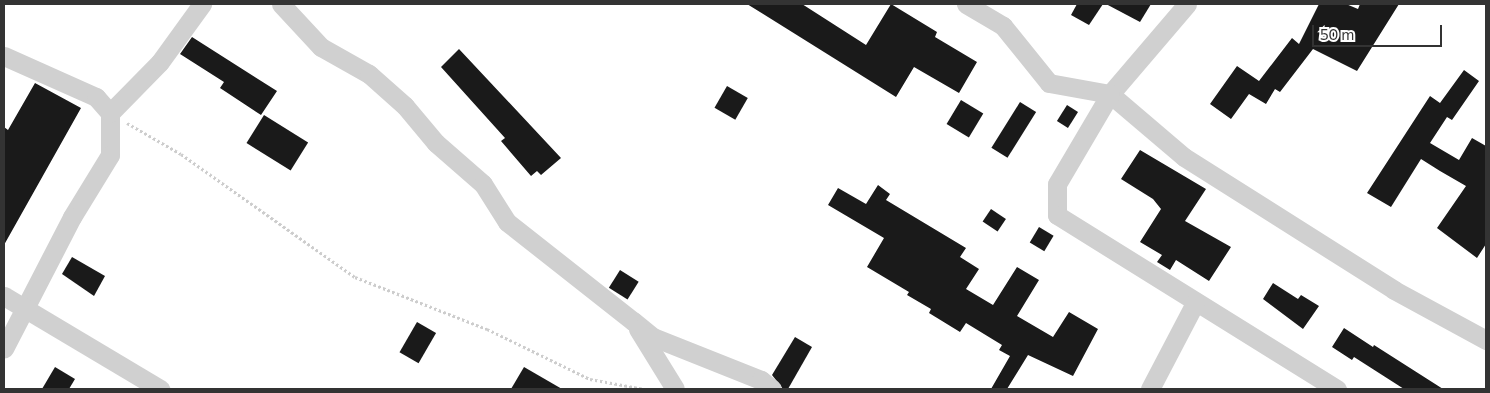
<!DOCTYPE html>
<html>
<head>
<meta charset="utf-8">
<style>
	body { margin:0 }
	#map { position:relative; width:1490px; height:393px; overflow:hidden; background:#fff; font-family:Commissioner,sans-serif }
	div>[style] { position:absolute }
	.building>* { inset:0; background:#1a1a1a; transform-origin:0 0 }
	.path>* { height:3px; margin-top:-1.5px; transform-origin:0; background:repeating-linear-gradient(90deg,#cdcdcd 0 2.5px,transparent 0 5px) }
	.street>* { height:19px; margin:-9.5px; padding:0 9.5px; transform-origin:9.5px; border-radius:9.5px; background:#d0d0d0 }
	span { translate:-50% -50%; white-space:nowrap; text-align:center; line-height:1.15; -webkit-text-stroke:5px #fff; paint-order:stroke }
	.frame { position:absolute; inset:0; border:5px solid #333; pointer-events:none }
	.scale { position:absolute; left:1312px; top:25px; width:130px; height:22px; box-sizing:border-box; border:2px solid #333; border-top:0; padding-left:6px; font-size:15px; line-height:18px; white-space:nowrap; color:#333; -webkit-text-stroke:4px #fff; paint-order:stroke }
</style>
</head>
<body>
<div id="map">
	<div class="building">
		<i style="clip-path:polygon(747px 4px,802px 4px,866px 45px,891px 4px,937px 32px,935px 37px,977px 62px,959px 93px,914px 67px,896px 97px)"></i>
		<i style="clip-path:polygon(1077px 4px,1103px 4px,1089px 25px,1071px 15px)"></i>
		<i style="clip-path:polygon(1106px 4px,1151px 4px,1140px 22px)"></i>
		<i style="clip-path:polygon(1319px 4px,1346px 4px,1358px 9px,1360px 4px,1399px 4px,1357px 71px,1313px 49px,1280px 92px,1275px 89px,1266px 104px,1249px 94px,1231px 119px,1210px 104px,1237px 66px,1259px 81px,1292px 38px,1299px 44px)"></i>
		<i style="clip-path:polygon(192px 37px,277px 91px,261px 115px,220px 88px,224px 82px,180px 54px)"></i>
		<i style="clip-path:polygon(459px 49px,561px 158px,541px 175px,537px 171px,531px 176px,501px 141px,505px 138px,441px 67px)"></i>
		<i style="clip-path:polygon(1464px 70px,1479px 81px,1452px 120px,1447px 117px,1430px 143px,1459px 160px,1472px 138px,1486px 146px,1486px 244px,1477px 258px,1437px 228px,1466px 186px,1440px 171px,1421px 159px,1391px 207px,1367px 193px,1430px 96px,1440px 103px)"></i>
		<i style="clip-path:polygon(35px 83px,81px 108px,4px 245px,4px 127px,8px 130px)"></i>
		<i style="left:727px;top:86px;width:24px;height:25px;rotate:30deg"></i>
		<i style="left:961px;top:100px;width:26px;height:28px;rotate:31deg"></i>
		<i style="left:1020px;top:102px;width:19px;height:54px;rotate:32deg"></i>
		<i style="left:1067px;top:105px;width:13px;height:19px;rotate:32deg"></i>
		<i style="left:264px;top:115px;width:52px;height:33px;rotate:32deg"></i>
		<i style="clip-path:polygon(1140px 150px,1206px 189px,1185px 221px,1231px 247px,1209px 281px,1176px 260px,1170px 270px,1157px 262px,1162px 255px,1140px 242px,1161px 209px,1153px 199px,1121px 179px)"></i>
		<i style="clip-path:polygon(878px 185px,890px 194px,886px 200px,966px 248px,960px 257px,979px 269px,966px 289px,993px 305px,1017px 267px,1039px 280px,1017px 316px,1053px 337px,1069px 312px,1098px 329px,1073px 376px,1028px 355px,1007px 389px,991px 389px,1010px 356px,999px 350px,1002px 345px,966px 323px,960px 332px,929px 313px,931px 309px,907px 295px,909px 292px,867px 267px,884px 238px,828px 205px,838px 188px,866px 204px)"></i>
		<i style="left:991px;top:209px;width:18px;height:15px;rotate:34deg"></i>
		<i style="left:1039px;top:227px;width:17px;height:18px;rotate:31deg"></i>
		<i style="clip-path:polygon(72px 257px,105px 276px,94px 296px,62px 274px)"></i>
		<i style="left:620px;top:270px;width:22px;height:21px;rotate:32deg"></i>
		<i style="clip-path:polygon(1273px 283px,1298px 299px,1301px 295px,1319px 306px,1303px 329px,1263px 299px)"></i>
		<i style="left:417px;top:322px;width:22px;height:35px;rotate:30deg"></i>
		<i style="clip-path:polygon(1344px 328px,1373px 347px,1374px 345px,1443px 389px,1404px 389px,1354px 357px,1352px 360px,1332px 347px)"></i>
		<i style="clip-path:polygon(795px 337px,812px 347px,788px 389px,783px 389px,772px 375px)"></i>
		<i style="clip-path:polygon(55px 367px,75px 379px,69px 389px,42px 389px)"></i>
		<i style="clip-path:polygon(524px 367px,562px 389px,511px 389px)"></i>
	</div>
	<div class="path">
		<i style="left:127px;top:123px;width:62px;rotate:29.9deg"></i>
		<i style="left:181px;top:154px;width:213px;rotate:35.3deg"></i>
		<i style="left:355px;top:277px;width:142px;rotate:21.5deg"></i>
		<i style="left:487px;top:329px;width:114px;rotate:25.9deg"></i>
		<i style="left:590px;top:379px;width:55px;rotate:10.5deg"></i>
	</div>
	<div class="street">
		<i style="left:281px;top:4px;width:59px;rotate:47.1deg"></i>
		<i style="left:321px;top:47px;width:55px;rotate:29.4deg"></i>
		<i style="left:369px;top:74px;width:48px;rotate:41.6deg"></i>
		<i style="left:405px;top:106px;width:48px;rotate:50deg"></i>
		<i style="left:436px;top:143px;width:62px;rotate:41.1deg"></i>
		<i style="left:483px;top:184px;width:45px;rotate:57.7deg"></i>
		<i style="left:507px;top:222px;width:160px;rotate:38.2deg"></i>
		<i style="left:633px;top:321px;width:26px;rotate:39deg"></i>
		<i style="left:653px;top:337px;width:116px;rotate:21.7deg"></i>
		<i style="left:761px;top:380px;width:14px;rotate:39deg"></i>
		<i style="left:966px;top:4px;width:43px;rotate:30.7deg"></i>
		<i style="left:1003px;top:26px;width:73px;rotate:51.1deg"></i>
		<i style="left:1049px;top:83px;width:62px;rotate:10.2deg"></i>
		<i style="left:1110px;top:94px;width:97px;rotate:40.4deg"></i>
		<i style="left:1184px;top:157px;width:249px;rotate:32.3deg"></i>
		<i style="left:1394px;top:290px;width:105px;rotate:28.5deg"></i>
		<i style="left:1187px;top:4px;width:118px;rotate:130.5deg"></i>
		<i style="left:1110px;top:94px;width:104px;rotate:120.5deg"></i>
		<i style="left:1057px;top:184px;width:31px;rotate:90deg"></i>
		<i style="left:1057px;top:215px;width:330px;rotate:31.9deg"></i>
		<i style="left:4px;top:56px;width:101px;rotate:24deg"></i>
		<i style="left:96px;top:97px;width:21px;rotate:49deg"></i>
		<i style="left:110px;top:113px;width:42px;rotate:90deg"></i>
		<i style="left:110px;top:155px;width:73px;rotate:121.5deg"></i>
		<i style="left:72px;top:217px;width:148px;rotate:117.3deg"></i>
		<i style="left:110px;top:113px;width:71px;rotate:-45.6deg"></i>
		<i style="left:160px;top:62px;width:72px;rotate:-54.1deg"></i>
		<i style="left:4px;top:296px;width:182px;rotate:30.8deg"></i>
		<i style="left:638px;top:329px;width:70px;rotate:58.3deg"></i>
		<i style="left:1150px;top:389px;width:97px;rotate:-62.4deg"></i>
	</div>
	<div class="frame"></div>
	<div class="scale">50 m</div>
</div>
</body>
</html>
